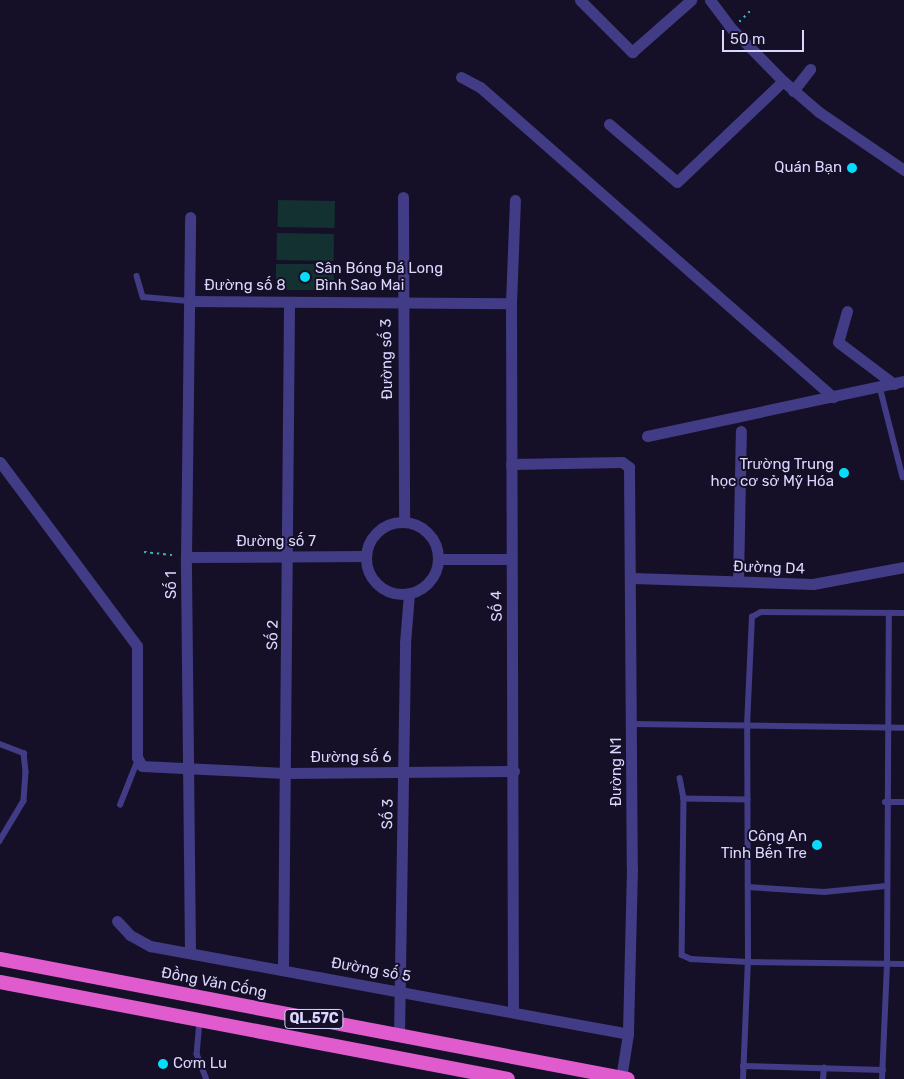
<!DOCTYPE html>
<html>
<head>
<meta charset="utf-8">
<style>
	body { margin:0 }
	#map { position:relative; width:904px; height:1079px; overflow:hidden; background:#151027; font-family:Rubik,sans-serif }
	div>[style] { position:absolute }
	.green>* { inset:0; background:#133131; transform-origin:0 0 }
	.path>* { height:2px; margin-top:-1px; transform-origin:0; background:repeating-linear-gradient(90deg,#32b7b2 0 2.5px,transparent 0 6.5px) }
	.service>* { height:5.5px; margin:-2.75px; padding:0 2.75px; transform-origin:2.75px; border-radius:2.75px; background:#413c85 }
	.minor>* { height:11px; margin:-5.5px; padding:0 5.5px; transform-origin:5.5px; border-radius:5.5px; background:#413c85 }
	.minor>.ring { margin:-5.5px; padding:0; box-sizing:content-box; background:none; border:11px solid #413c85; border-radius:50% }
	.trunk>* { height:14px; margin:-7px; padding:0 7px; transform-origin:7px; border-radius:7px; background:#e05bce }
	.dots>* { width:14px; height:14px; translate:-50% -50%; box-sizing:border-box; border:2px solid #151027; border-radius:50% }
	span { translate:-50% -50%; white-space:nowrap; text-align:center; line-height:1.15; -webkit-text-stroke:4px #151027; paint-order:stroke }
	.shield-label span { padding:1px 4px; background:#151027; border:1px solid; border-radius:4px; -webkit-text-stroke-width:0 }
	.shield-label { font-size:14px; color:#dcd7fe; font-weight:700 }
	.poi-label { font-size:15px; color:#dcd7fe }
	.right { translate:-100% -50%; text-align:right }
	.left { translate:0 -50%; text-align:left }
	.street-label { font-size:15px; color:#dcd7fe }
	.scale { position:absolute; left:722px; top:30px; width:82px; height:22px; box-sizing:border-box; border:2px solid #dcd7fe; border-top:0; padding-left:6px; font-size:15px; line-height:18px; white-space:nowrap; color:#dcd7fe; -webkit-text-stroke:4px #151027; paint-order:stroke }
</style>
</head>
<body>
<div id="map">
	<div class="green">
		<i style="left:278px;top:200px;width:57px;height:27px;rotate:1deg"></i>
		<i style="left:277px;top:233px;width:57px;height:27px;rotate:1deg"></i>
		<i style="left:276px;top:264px;width:58px;height:26px"></i>
	</div>
	<div class="path">
		<i style="left:739px;top:22px;width:16px;rotate:-45deg"></i>
		<i style="left:144px;top:552px;width:30px;rotate:6deg"></i>
	</div>
	<div class="service">
		<i style="left:137px;top:276px;width:22px;rotate:74deg"></i>
		<i style="left:143px;top:297px;width:46px;rotate:5deg"></i>
		<i style="left:880px;top:387px;width:93px;rotate:75.7deg"></i>
		<i style="left:633px;top:724px;width:271px;rotate:0.8deg"></i>
		<i style="left:0;top:744px;width:26px;rotate:21deg"></i>
		<i style="left:24px;top:753px;width:19px;rotate:84deg"></i>
		<i style="left:26px;top:772px;width:29px;rotate:94deg"></i>
		<i style="left:24px;top:801px;width:47px;rotate:121deg"></i>
		<i style="left:680px;top:778px;width:21px;rotate:79deg"></i>
		<i style="left:748px;top:800px;width:64px;rotate:-179.1deg"></i>
		<i style="left:684px;top:799px;width:156px;rotate:90.7deg"></i>
		<i style="left:682px;top:955px;width:10px;rotate:24deg"></i>
		<i style="left:691px;top:959px;width:57px;rotate:3deg"></i>
		<i style="left:748px;top:962px;width:156px;rotate:0.7deg"></i>
		<i style="left:885px;top:802px;width:19px"></i>
		<i style="left:120px;top:805px;width:46px;rotate:-68.4deg"></i>
		<i style="left:748px;top:887px;width:76px;rotate:3.8deg"></i>
		<i style="left:824px;top:892px;width:62px;rotate:-5.5deg"></i>
		<i style="left:200px;top:1021px;width:33px;rotate:95deg"></i>
		<i style="left:197px;top:1054px;width:26px;rotate:69deg"></i>
		<i style="left:743px;top:1066px;width:140px;rotate:1.6deg"></i>
		<i style="left:743px;top:1079px;width:117px;rotate:-87.6deg"></i>
		<i style="left:748px;top:962px;width:236px;rotate:-90.2deg"></i>
		<i style="left:747px;top:726px;width:109px;rotate:-87.4deg"></i>
		<i style="left:752px;top:617px;width:10px;rotate:-29deg"></i>
		<i style="left:761px;top:612px;width:143px;rotate:0.4deg"></i>
		<i style="left:823px;top:1079px;width:11px;rotate:-85deg"></i>
		<i style="left:882px;top:1079px;width:115px;rotate:-87.5deg"></i>
		<i style="left:887px;top:964px;width:350px;rotate:-89.7deg"></i>
	</div>
	<div class="minor">
		<i style="left:580px;top:0;width:74px;rotate:45deg"></i>
		<i style="left:632px;top:52px;width:79px;rotate:-41.4deg"></i>
		<i style="left:710px;top:0;width:36px;rotate:53deg"></i>
		<i style="left:732px;top:29px;width:73px;rotate:45.6deg"></i>
		<i style="left:461px;top:77px;width:21px;rotate:28deg"></i>
		<i style="left:480px;top:87px;width:470px;rotate:41.3deg"></i>
		<i style="left:793px;top:91px;width:28px;rotate:-52deg"></i>
		<i style="left:609px;top:124px;width:89px;rotate:40.5deg"></i>
		<i style="left:677px;top:182px;width:146px;rotate:-43.6deg"></i>
		<i style="left:783px;top:81px;width:48px;rotate:40.7deg"></i>
		<i style="left:819px;top:112px;width:103px;rotate:34.3deg"></i>
		<i style="left:403px;top:197px;width:324px;rotate:89.8deg"></i>
		<i style="left:189px;top:301px;width:322px;rotate:0.4deg"></i>
		<i style="left:847px;top:311px;width:32px;rotate:106deg"></i>
		<i style="left:838px;top:342px;width:70px;rotate:36.9deg"></i>
		<i style="left:647px;top:436px;width:263px;rotate:-12.1deg"></i>
		<i style="left:0;top:462px;width:229px;rotate:53.3deg"></i>
		<i style="left:137px;top:646px;width:111px;rotate:90deg"></i>
		<i style="left:137px;top:757px;width:10px;rotate:61deg"></i>
		<i style="left:142px;top:766px;width:143px;rotate:2.8deg"></i>
		<i style="left:285px;top:773px;width:229px;rotate:-0.5deg"></i>
		<i style="left:511px;top:464px;width:111px;rotate:-1deg"></i>
		<i style="left:622px;top:462px;width:9px;rotate:36deg"></i>
		<i style="left:629px;top:467px;width:401px;rotate:89.6deg"></i>
		<i style="left:632px;top:868px;width:166px;rotate:91.4deg"></i>
		<i style="left:628px;top:1034px;width:45px;rotate:99deg"></i>
		<i class="ring" style="left:366px;top:522px;width:61px;height:61px"></i>
		<i style="left:186px;top:557px;width:179px;rotate:-0.3deg"></i>
		<i style="left:438px;top:559px;width:73px"></i>
		<i style="left:632px;top:578px;width:181px;rotate:1.9deg"></i>
		<i style="left:813px;top:584px;width:93px;rotate:-10.6deg"></i>
		<i style="left:738px;top:581px;width:150px;rotate:-88.9deg"></i>
		<i style="left:117px;top:921px;width:19px;rotate:47deg"></i>
		<i style="left:130px;top:935px;width:23px;rotate:29deg"></i>
		<i style="left:150px;top:946px;width:486px;rotate:10.4deg"></i>
		<i style="left:190px;top:952px;width:395px;rotate:-90.6deg"></i>
		<i style="left:186px;top:557px;width:340px;rotate:-89.3deg"></i>
		<i style="left:283px;top:969px;width:667px;rotate:-89.48deg"></i>
		<i style="left:513px;top:1012px;width:709px;rotate:-90.16deg"></i>
		<i style="left:511px;top:303px;width:103px;rotate:-87.8deg"></i>
		<i style="left:399px;top:1035px;width:392px;rotate:-89.1deg"></i>
		<i style="left:405px;top:643px;width:50px;rotate:-85.4deg"></i>
	</div>
	<div class="trunk">
		<i style="left:0;top:959px;width:639px;rotate:10.82deg"></i>
		<i style="left:0;top:982px;width:517px;rotate:10.81deg"></i>
	</div>
	<div class="dots">
		<i style="left:852px;top:168px;background:#07dcfa"></i>
		<i style="left:305px;top:277px;background:#07dcfa"></i>
		<i style="left:844px;top:473px;background:#07dcfa"></i>
		<i style="left:817px;top:845px;background:#07dcfa"></i>
		<i style="left:163px;top:1064px;background:#07dcfa"></i>
	</div>
	<div class="shield-label">
		<span style="left:314px;top:1019px">QL.57C</span>
	</div>
	<div class="poi-label">
		<span class="right" style="left:842px;top:168px">Quán Bạn</span>
		<span class="left" style="left:315px;top:277px">Sân Bóng Đá Long<br>Bình Sao Mai</span>
		<span class="right" style="left:834px;top:473px">Trường Trung<br>học cơ sở Mỹ Hóa</span>
		<span class="right" style="left:807px;top:845px">Công An<br>Tỉnh Bến Tre</span>
		<span class="left" style="left:173px;top:1064px">Cơm Lu</span>
	</div>
	<div class="street-label">
		<span style="left:245px;top:286px">Đường số 8</span>
		<span style="left:387px;top:359px;rotate:-91deg">Đường số 3</span>
		<span style="left:276px;top:542px">Đường số 7</span>
		<span style="left:769px;top:568px;rotate:2deg">Đường D4</span>
		<span style="left:172px;top:585px;rotate:-90deg">Số 1</span>
		<span style="left:497px;top:606px;rotate:-91deg">Số 4</span>
		<span style="left:273px;top:635px;rotate:-89deg">Số 2</span>
		<span style="left:351px;top:758px">Đường số 6</span>
		<span style="left:617px;top:772px;rotate:-90deg">Đường N1</span>
		<span style="left:388px;top:814px;rotate:-89deg">Số 3</span>
		<span style="left:371px;top:970px;rotate:10deg">Đường số 5</span>
		<span style="left:214px;top:983px;rotate:11deg">Đồng Văn Cống</span>
	</div>
	<div class="scale">50 m</div>
</div>
</body>
</html>
